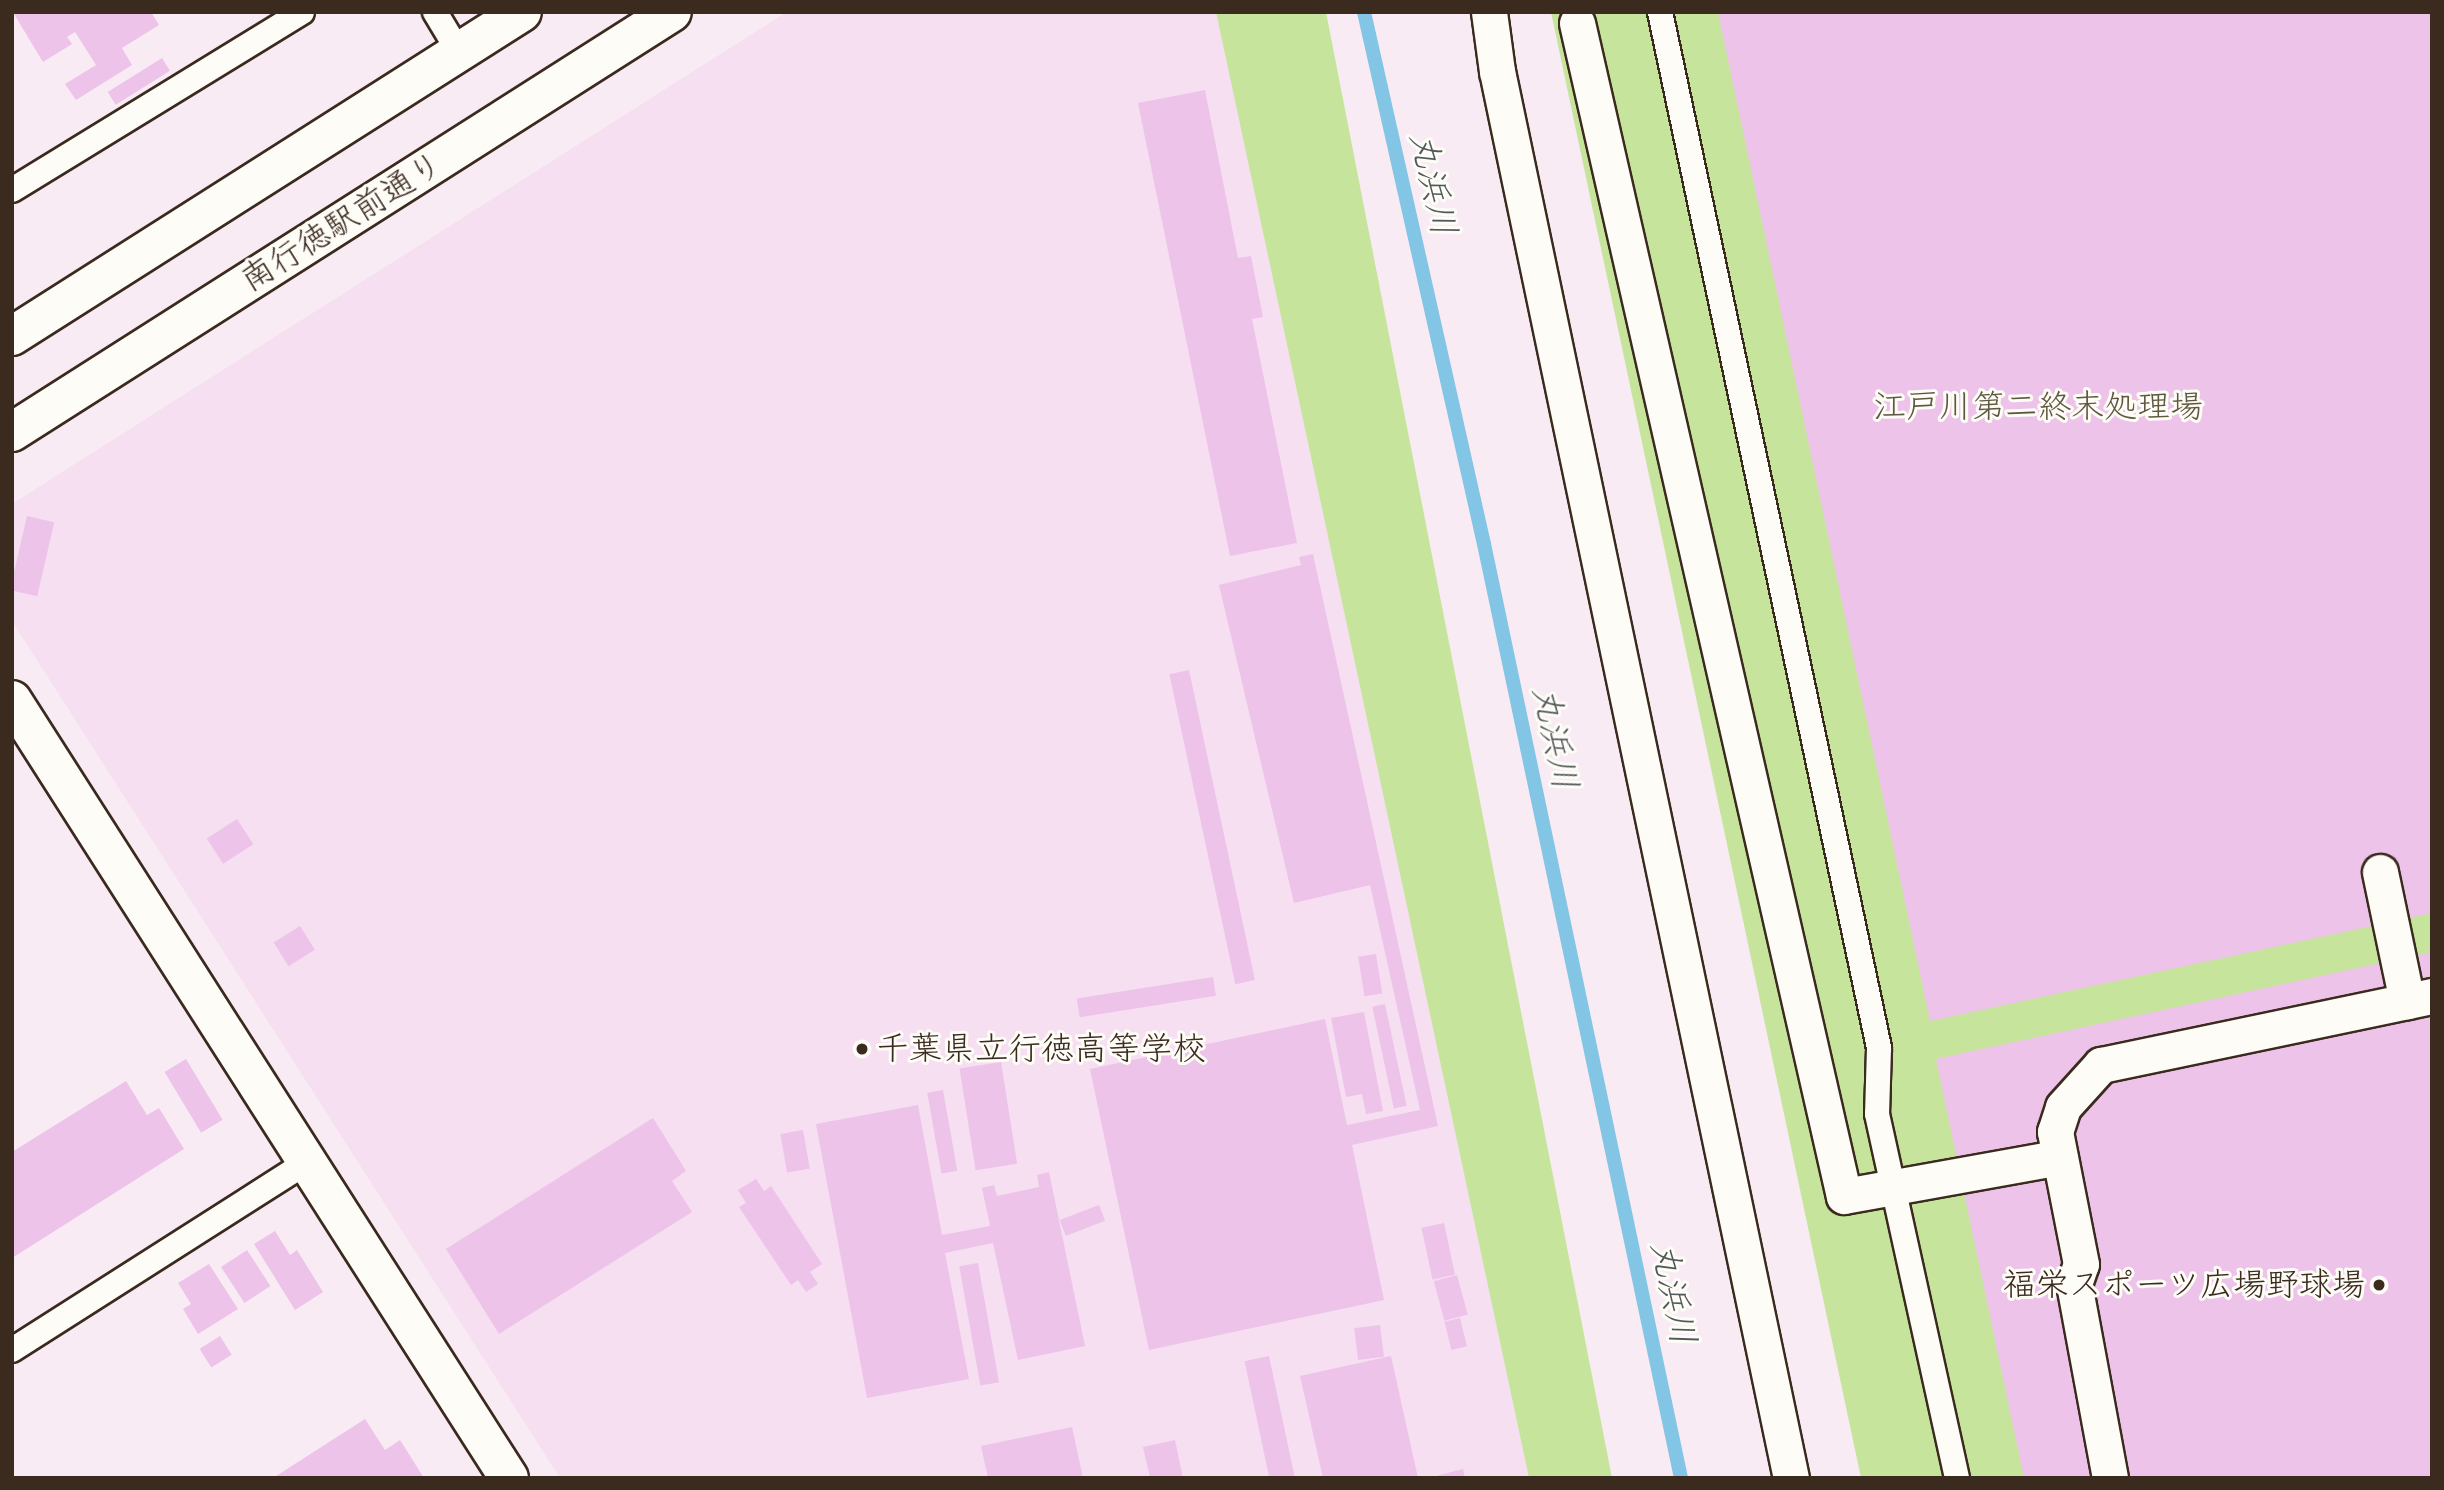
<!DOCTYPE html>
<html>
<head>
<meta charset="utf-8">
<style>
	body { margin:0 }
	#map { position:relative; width:2444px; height:1490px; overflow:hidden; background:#f8ebf3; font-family:Caveat,"Klee One",sans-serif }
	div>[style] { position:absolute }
	.built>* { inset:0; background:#f5dff0 }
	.green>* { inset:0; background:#c6e49c }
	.stream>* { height:14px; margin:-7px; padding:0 7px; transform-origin:7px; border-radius:7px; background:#83c5e4 }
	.building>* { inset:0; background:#edc3ea; transform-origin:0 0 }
	.roads { filter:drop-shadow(2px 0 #3b2a1e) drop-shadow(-2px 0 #3b2a1e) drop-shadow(0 2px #3b2a1e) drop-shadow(0 -2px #3b2a1e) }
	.service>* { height:24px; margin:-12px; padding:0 12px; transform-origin:12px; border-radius:12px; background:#fdfcf7 }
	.pedestrian>* { height:35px; margin:-17.5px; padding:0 17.5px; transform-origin:17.5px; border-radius:17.5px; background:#fdfcf7 }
	.minor>* { height:38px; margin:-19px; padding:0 19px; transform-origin:19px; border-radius:19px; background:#fdfcf7 }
	.tertiary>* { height:38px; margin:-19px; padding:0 19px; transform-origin:19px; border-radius:19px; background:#fdfcf7 }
	.dots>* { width:19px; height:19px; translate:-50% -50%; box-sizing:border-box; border:4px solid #fdfcf7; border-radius:50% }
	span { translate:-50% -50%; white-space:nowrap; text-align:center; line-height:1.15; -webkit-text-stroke:6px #fdfcf7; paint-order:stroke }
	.street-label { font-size:33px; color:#3b2a1e }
	.park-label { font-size:33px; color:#5e583e }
	.poi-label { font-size:33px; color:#3b2a1e }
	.left { translate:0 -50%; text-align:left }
	.right { translate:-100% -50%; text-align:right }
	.water-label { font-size:35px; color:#515859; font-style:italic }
	.frame { position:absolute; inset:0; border:14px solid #3b2a1e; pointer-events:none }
</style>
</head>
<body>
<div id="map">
	<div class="built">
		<i style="clip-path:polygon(787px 12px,1216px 12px,1529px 1478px,560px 1478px,12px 621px,12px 504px)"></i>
	</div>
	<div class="green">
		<i style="clip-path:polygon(1216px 12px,1326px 12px,1612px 1478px,1529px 1478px)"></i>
		<i style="clip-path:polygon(1551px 12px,2432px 12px,2432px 1478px,1861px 1478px)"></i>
	</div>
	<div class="stream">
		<i style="left:1364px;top:12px;width:545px;rotate:77.29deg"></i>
		<i style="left:1484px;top:544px;width:955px;rotate:78.09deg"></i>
	</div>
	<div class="building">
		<i style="clip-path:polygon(17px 12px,151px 12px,159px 25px,122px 48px,132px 65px,76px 100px,65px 84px,96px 65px,75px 32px,67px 37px,72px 44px,43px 62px,14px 14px)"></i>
		<i style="clip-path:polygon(1718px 12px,2432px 12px,2432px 913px,1930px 1021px)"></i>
		<i style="left:162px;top:58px;width:15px;height:64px;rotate:58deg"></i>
		<i style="clip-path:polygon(1205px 90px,1238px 258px,1251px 256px,1263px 317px,1252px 319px,1297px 543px,1230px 556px,1138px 103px)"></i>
		<i style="left:27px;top:516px;width:28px;height:76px;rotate:13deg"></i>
		<i style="clip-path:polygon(1313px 554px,1438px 1126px,1352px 1145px,1384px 1300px,1149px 1350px,1090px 1069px,1325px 1019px,1347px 1125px,1420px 1110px,1370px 885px,1294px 903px,1219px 585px,1301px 565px,1299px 557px)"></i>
		<i style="left:1189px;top:670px;width:317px;height:20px;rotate:78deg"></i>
		<i style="left:237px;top:819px;width:30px;height:36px;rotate:57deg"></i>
		<i style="left:300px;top:926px;width:28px;height:31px;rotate:58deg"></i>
		<i style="clip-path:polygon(2432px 952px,2432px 1478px,2024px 1478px,1936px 1059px)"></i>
		<i style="left:1376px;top:954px;width:40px;height:18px;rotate:81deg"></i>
		<i style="left:1213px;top:977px;width:19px;height:138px;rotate:81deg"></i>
		<i style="left:1385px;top:1004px;width:104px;height:13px;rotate:78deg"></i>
		<i style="clip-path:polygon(1364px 1012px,1383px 1111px,1366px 1114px,1362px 1094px,1346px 1097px,1331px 1018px)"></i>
		<i style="left:186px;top:1059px;width:71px;height:25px;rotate:59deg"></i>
		<i style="left:1001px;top:1062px;width:103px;height:42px;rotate:81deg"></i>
		<i style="clip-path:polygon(126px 1081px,147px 1115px,159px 1108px,184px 1149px,12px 1258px,12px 1152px)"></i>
		<i style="left:943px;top:1090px;width:82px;height:16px;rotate:80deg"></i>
		<i style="clip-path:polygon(918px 1105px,942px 1235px,990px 1226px,982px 1188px,994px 1185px,997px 1196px,1039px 1187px,1037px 1175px,1049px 1172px,1085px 1346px,1018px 1360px,993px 1243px,945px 1253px,969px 1379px,867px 1398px,816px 1124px)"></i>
		<i style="clip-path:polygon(653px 1118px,686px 1171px,672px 1181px,692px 1212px,499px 1334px,446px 1249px)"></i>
		<i style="left:803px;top:1130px;width:39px;height:23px;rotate:80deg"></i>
		<i style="clip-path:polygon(756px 1179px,764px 1191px,771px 1186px,822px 1264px,810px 1272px,818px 1284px,806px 1292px,798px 1280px,791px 1285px,739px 1207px,746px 1203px,738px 1190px)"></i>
		<i style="left:1099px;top:1205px;width:17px;height:42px;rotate:69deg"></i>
		<i style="left:1444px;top:1223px;width:53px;height:23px;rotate:78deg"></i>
		<i style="clip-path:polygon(275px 1231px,290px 1255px,297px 1250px,323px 1292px,295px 1310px,254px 1244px)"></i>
		<i style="left:247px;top:1250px;width:43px;height:31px;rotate:57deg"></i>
		<i style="left:978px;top:1263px;width:121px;height:19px;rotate:80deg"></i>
		<i style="clip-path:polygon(209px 1264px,238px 1309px,198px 1334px,183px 1309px,191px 1304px,178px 1283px)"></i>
		<i style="left:1457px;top:1275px;width:41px;height:24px;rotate:75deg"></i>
		<i style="left:1460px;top:1318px;width:29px;height:16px;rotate:76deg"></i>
		<i style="left:1380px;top:1325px;width:32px;height:26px;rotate:83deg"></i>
		<i style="left:220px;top:1336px;width:22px;height:24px;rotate:58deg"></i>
		<i style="left:1269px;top:1356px;width:125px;height:25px;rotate:78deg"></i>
		<i style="clip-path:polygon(1391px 1356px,1418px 1478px,1323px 1478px,1300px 1376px)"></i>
		<i style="clip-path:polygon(365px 1419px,385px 1450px,400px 1440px,424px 1478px,273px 1478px)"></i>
		<i style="clip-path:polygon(1072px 1427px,1083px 1478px,988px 1478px,981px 1446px)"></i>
		<i style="clip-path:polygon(1175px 1440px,1183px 1478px,1150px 1478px,1143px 1447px)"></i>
		<i style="clip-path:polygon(1463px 1469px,1465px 1478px,1432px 1478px,1432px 1477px)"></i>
	</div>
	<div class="roads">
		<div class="service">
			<i style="left:435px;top:12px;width:47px;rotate:59deg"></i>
			<i style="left:1660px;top:12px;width:1059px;rotate:78.06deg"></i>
			<i style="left:1879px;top:1048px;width:66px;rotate:91.7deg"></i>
			<i style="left:1877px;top:1114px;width:373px;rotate:77.6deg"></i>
			<i style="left:12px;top:190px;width:340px;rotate:-31.5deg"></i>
			<i style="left:12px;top:1350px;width:350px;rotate:-32.5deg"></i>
		</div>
		<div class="pedestrian">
			<i style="left:1489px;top:12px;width:60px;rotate:82.3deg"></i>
			<i style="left:1497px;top:71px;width:1437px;rotate:78.2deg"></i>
			<i style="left:1577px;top:23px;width:1203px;rotate:77.18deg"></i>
			<i style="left:1844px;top:1196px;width:219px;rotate:-10.2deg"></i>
			<i style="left:2380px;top:872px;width:132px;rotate:78.2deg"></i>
			<i style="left:2110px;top:1478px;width:197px;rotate:-100.5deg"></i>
			<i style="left:2074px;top:1284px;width:21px;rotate:-71deg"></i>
			<i style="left:2081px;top:1264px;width:135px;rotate:-101.1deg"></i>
			<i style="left:2055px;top:1132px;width:26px;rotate:-72deg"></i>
			<i style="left:2063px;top:1107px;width:57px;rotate:-47.9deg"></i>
			<i style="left:2101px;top:1065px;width:338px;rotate:-11.8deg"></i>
		</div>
		<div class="minor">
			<i style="left:12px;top:700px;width:923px;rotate:57.43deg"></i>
		</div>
		<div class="tertiary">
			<i style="left:12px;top:336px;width:604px;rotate:-32.43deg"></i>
			<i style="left:12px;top:432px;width:782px;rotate:-32.47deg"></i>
		</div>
	</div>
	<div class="dots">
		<i style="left:862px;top:1049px;background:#3b2a1e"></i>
		<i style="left:2379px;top:1285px;background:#3b2a1e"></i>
	</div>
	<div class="street-label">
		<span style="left:342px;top:222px;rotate:-32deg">南行徳駅前通り</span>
	</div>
	<div class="park-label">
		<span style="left:2038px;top:407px">江戸川第二終末処理場</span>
	</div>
	<div class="poi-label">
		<span class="left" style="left:876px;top:1049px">千葉県立行徳高等学校</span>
		<span class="right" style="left:2365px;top:1285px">福栄スポーツ広場野球場</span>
	</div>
	<div class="water-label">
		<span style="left:1433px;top:184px;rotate:77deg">丸浜川</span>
		<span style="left:1555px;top:738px;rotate:78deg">丸浜川</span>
		<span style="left:1673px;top:1293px;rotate:78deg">丸浜川</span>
	</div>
	<div class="frame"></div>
</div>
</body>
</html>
